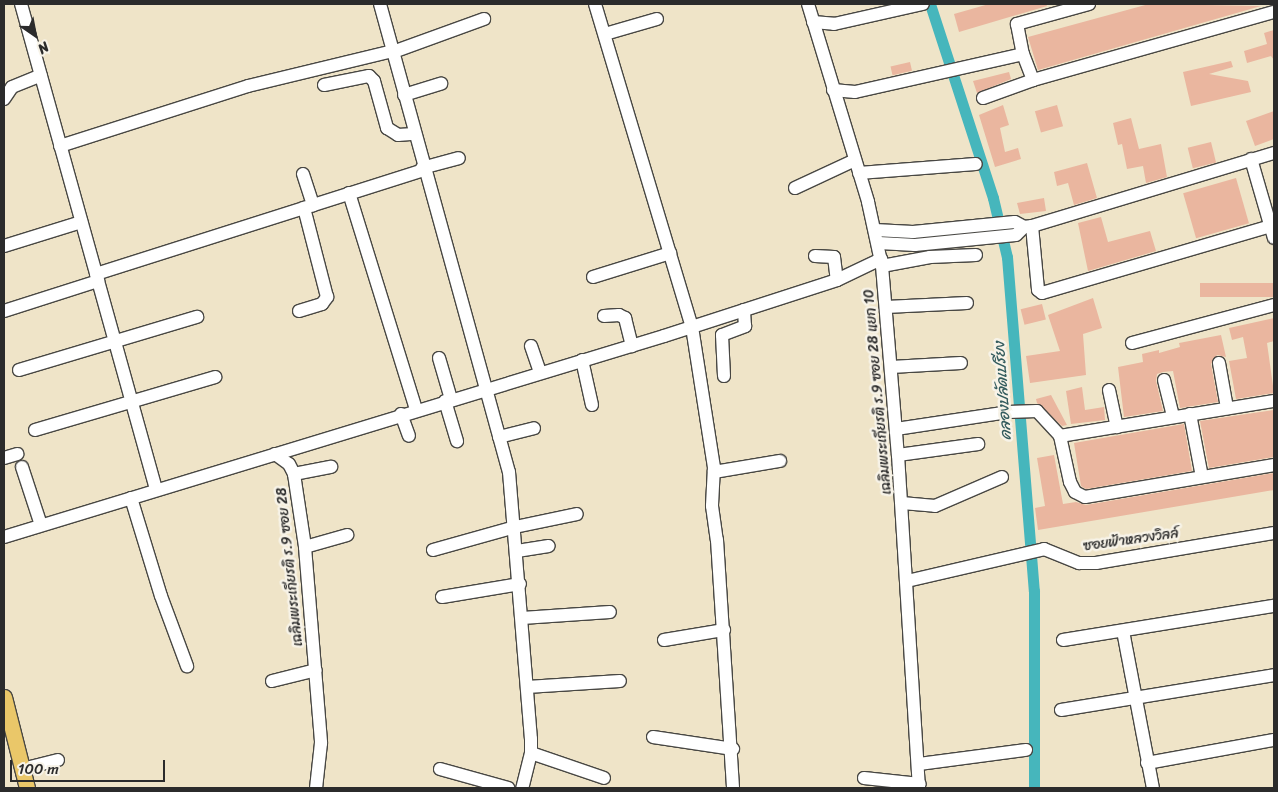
<!DOCTYPE html>
<html>
<head>
<meta charset="utf-8">
<style>
	body { margin:0 }
	#map { position:relative; width:1278px; height:792px; overflow:hidden; background:#efe4c8; font-family:Sriracha,"Playpen Sans Thai",sans-serif }
	div>[style] { position:absolute }
	.canal>* { height:11px; margin:-5.5px; padding:0 5.5px; transform-origin:5.5px; border-radius:5.5px; background:#46b6bc }
	.building>* { inset:0; background:#eab69f; transform-origin:0 0 }
	.roads { filter:drop-shadow(1px 0 #484743) drop-shadow(-1px 0 #484743) drop-shadow(0 1px #484743) drop-shadow(0 -1px #484743) }
	.minor>* { height:12px; margin:-6px; padding:0 6px; transform-origin:6px; border-radius:6px; background:#fff }
	.major>* { height:15px; margin:-7.5px; padding:0 7.5px; transform-origin:7.5px; border-radius:7.5px; background:#eac769 }
	span { translate:-50% -50%; white-space:nowrap; text-align:center; line-height:1.15; -webkit-text-stroke:5px #f7f3e8; paint-order:stroke }
	.street-label { font-size:14px; color:#2b2b2b }
	.water-label { font-size:15px; color:#345c5e; font-style:italic }
	.frame { position:absolute; inset:0; border:5px solid #2b2b2b; pointer-events:none }
	.north { position:absolute; left:10px; top:10px; width:50px; height:50px; -webkit-text-stroke:4px #f7f3e8; paint-order:stroke; rotate:147deg; font-size:14px; font-weight:700; line-height:20px; text-align:center; color:#2b2b2b }
	.north::after { content:''; display:block; margin:auto; width:18px; height:22px; background:#2b2b2b; clip-path:polygon(50% 0,100% 100%,50% 72%,0 100%) }
	.scale { position:absolute; left:10px; top:760px; width:155px; height:22px; box-sizing:border-box; border:2px solid #2b2b2b; border-top:0; padding-left:6px; font-size:15px; line-height:18px; white-space:nowrap; color:#2b2b2b; -webkit-text-stroke:4px #f7f3e8; paint-order:stroke }
</style>
</head>
<body>
<div id="map">
	<div class="canal">
		<i style="left:930px;top:4px;width:204px;rotate:72deg"></i>
		<i style="left:993px;top:198px;width:61px;rotate:76.7deg"></i>
		<i style="left:1007px;top:257px;width:335px;rotate:85.4deg"></i>
		<i style="left:1034px;top:591px;width:197px;rotate:90deg"></i>
	</div>
	<div class="building">
		<i style="clip-path:polygon(989px 4px,1046px 4px,1047px 6px,959px 32px,954px 14px)"></i>
		<i style="clip-path:polygon(1149px 4px,1261px 6px,1038px 70px,1028px 37px)"></i>
		<i style="clip-path:polygon(1274px 30px,1274px 60px,1271px 56px,1247px 63px,1244px 51px,1267px 44px,1264px 33px)"></i>
		<i style="clip-path:polygon(1231px 61px,1233px 67px,1209px 74px,1248px 81px,1251px 92px,1191px 106px,1183px 72px)"></i>
		<i style="left:910px;top:62px;width:9px;height:20px;rotate:77deg"></i>
		<i style="clip-path:polygon(1009px 72px,1011px 79px,977px 93px,973px 81px)"></i>
		<i style="clip-path:polygon(1003px 105px,1009px 125px,1000px 128px,1005px 152px,1018px 148px,1021px 159px,995px 167px,979px 115px)"></i>
		<i style="left:1057px;top:105px;width:22px;height:23px;rotate:74deg"></i>
		<i style="clip-path:polygon(1274px 111px,1274px 139px,1255px 146px,1246px 121px)"></i>
		<i style="clip-path:polygon(1131px 118px,1139px 149px,1161px 144px,1167px 177px,1146px 183px,1143px 166px,1127px 169px,1122px 144px,1118px 145px,1113px 123px)"></i>
		<i style="left:1211px;top:142px;width:21px;height:24px;rotate:76deg"></i>
		<i style="clip-path:polygon(1087px 163px,1097px 198px,1074px 205px,1068px 183px,1057px 186px,1054px 172px)"></i>
		<i style="left:1236px;top:178px;width:47px;height:55px;rotate:74deg"></i>
		<i style="clip-path:polygon(1044px 198px,1046px 211px,1020px 214px,1017px 203px)"></i>
		<i style="clip-path:polygon(1101px 217px,1108px 242px,1150px 231px,1156px 251px,1088px 271px,1078px 223px)"></i>
		<i style="left:1274px;top:283px;width:14px;height:74px;rotate:90deg"></i>
		<i style="clip-path:polygon(1093px 298px,1102px 328px,1083px 334px,1086px 375px,1030px 383px,1026px 356px,1060px 351px,1048px 315px)"></i>
		<i style="left:1042px;top:304px;width:16px;height:22px;rotate:76deg"></i>
		<i style="clip-path:polygon(1274px 318px,1274px 341px,1267px 343px,1274px 393px,1236px 399px,1229px 361px,1247px 358px,1243px 337px,1232px 340px,1229px 328px)"></i>
		<i style="clip-path:polygon(1221px 335px,1226px 357px,1217px 355px,1211px 364px,1218px 402px,1180px 408px,1173px 371px,1163px 372px,1157px 374px,1156px 381px,1163px 411px,1124px 417px,1118px 367px,1143px 362px,1142px 354px,1159px 350px,1159px 353px,1180px 347px,1179px 343px)"></i>
		<i style="clip-path:polygon(1082px 387px,1085px 410px,1104px 407px,1105px 420px,1071px 424px,1066px 391px)"></i>
		<i style="clip-path:polygon(1051px 395px,1067px 425px,1062px 426px,1037px 403px,1036px 399px)"></i>
		<i style="clip-path:polygon(1274px 410px,1274px 457px,1209px 468px,1200px 421px)"></i>
		<i style="clip-path:polygon(1184px 424px,1192px 471px,1086px 489px,1081px 486px,1074px 443px)"></i>
		<i style="clip-path:polygon(1054px 455px,1063px 504px,1076px 502px,1086px 505px,1274px 473px,1274px 490px,1038px 530px,1035px 508px,1045px 506px,1037px 458px)"></i>
	</div>
	<div class="roads">
		<div class="minor">
			<i style="left:21px;top:4px;width:503px;rotate:74.45deg"></i>
			<i style="left:380px;top:4px;width:485px;rotate:74.6deg"></i>
			<i style="left:509px;top:472px;width:268px;rotate:85.3deg"></i>
			<i style="left:531px;top:739px;width:14px;rotate:90deg"></i>
			<i style="left:531px;top:753px;width:36px;rotate:104deg"></i>
			<i style="left:595px;top:4px;width:337px;rotate:73.3deg"></i>
			<i style="left:692px;top:327px;width:142px;rotate:81.1deg"></i>
			<i style="left:714px;top:467px;width:39px;rotate:93deg"></i>
			<i style="left:712px;top:506px;width:34px;rotate:82deg"></i>
			<i style="left:717px;top:540px;width:249px;rotate:86.3deg"></i>
			<i style="left:808px;top:4px;width:207px;rotate:73.1deg"></i>
			<i style="left:868px;top:202px;width:66px;rotate:77.7deg"></i>
			<i style="left:882px;top:266px;width:190px;rotate:85.2deg"></i>
			<i style="left:898px;top:455px;width:334px;rotate:86.4deg"></i>
			<i style="left:1089px;top:4px;width:75px;rotate:164.5deg"></i>
			<i style="left:1017px;top:24px;width:31px;rotate:79deg"></i>
			<i style="left:1023px;top:54px;width:28px;rotate:69deg"></i>
			<i style="left:1033px;top:80px;width:250px;rotate:-15.8deg"></i>
			<i style="left:813px;top:22px;width:21px;rotate:5deg"></i>
			<i style="left:834px;top:24px;width:91px;rotate:-12.7deg"></i>
			<i style="left:605px;top:34px;width:54px;rotate:-16.1deg"></i>
			<i style="left:393px;top:52px;width:97px;rotate:-19.9deg"></i>
			<i style="left:324px;top:85px;width:46px;rotate:-11.3deg"></i>
			<i style="left:369px;top:76px;width:7px;rotate:45deg"></i>
			<i style="left:374px;top:81px;width:49px;rotate:74.5deg"></i>
			<i style="left:387px;top:128px;width:13px;rotate:32deg"></i>
			<i style="left:398px;top:135px;width:16px;rotate:-4deg"></i>
			<i style="left:833px;top:90px;width:22px;rotate:5deg"></i>
			<i style="left:855px;top:92px;width:172px;rotate:-12.7deg"></i>
			<i style="left:404px;top:95px;width:39px;rotate:-17deg"></i>
			<i style="left:983px;top:98px;width:53px;rotate:-19.8deg"></i>
			<i style="left:4px;top:99px;width:14px;rotate:-56deg"></i>
			<i style="left:12px;top:87px;width:31px;rotate:-22deg"></i>
			<i style="left:60px;top:146px;width:197px;rotate:-17.7deg"></i>
			<i style="left:248px;top:86px;width:149px;rotate:-13.6deg"></i>
			<i style="left:1251px;top:159px;width:82px;rotate:73.8deg"></i>
			<i style="left:422px;top:168px;width:38px;rotate:-15deg"></i>
			<i style="left:859px;top:173px;width:117px;rotate:-4.4deg"></i>
			<i style="left:303px;top:174px;width:33px;rotate:72deg"></i>
			<i style="left:795px;top:188px;width:66px;rotate:-25deg"></i>
			<i style="left:349px;top:193px;width:227px;rotate:72.8deg"></i>
			<i style="left:1032px;top:226px;width:64px;rotate:84.6deg"></i>
			<i style="left:1038px;top:290px;width:5px;rotate:37deg"></i>
			<i style="left:1042px;top:293px;width:242px;rotate:-16.3deg"></i>
			<i style="left:875px;top:230px;width:38px;rotate:3deg"></i>
			<i style="left:913px;top:232px;width:102px;rotate:-5.6deg"></i>
			<i style="left:1015px;top:222px;width:10px;rotate:29deg"></i>
			<i style="left:1024px;top:227px;width:8px;rotate:-7deg"></i>
			<i style="left:1032px;top:226px;width:253px;rotate:-16.8deg"></i>
			<i style="left:879px;top:243px;width:36px;rotate:3deg"></i>
			<i style="left:915px;top:245px;width:101px;rotate:-5.7deg"></i>
			<i style="left:1016px;top:235px;width:11px;rotate:-45deg"></i>
			<i style="left:4px;top:246px;width:81px;rotate:-17.3deg"></i>
			<i style="left:815px;top:256px;width:19px;rotate:3deg"></i>
			<i style="left:834px;top:257px;width:23px;rotate:83deg"></i>
			<i style="left:882px;top:266px;width:49px;rotate:-10.6deg"></i>
			<i style="left:930px;top:257px;width:46px;rotate:-2.5deg"></i>
			<i style="left:96px;top:274px;width:343px;rotate:-17.6deg"></i>
			<i style="left:593px;top:277px;width:81px;rotate:-17.3deg"></i>
			<i style="left:886px;top:307px;width:81px;rotate:-2.8deg"></i>
			<i style="left:4px;top:311px;width:99px;rotate:-17.7deg"></i>
			<i style="left:299px;top:311px;width:24px;rotate:-17deg"></i>
			<i style="left:322px;top:304px;width:9px;rotate:-54deg"></i>
			<i style="left:327px;top:297px;width:92px;rotate:-104.5deg"></i>
			<i style="left:604px;top:316px;width:15px;rotate:-4deg"></i>
			<i style="left:619px;top:315px;width:7px;rotate:27deg"></i>
			<i style="left:625px;top:318px;width:29px;rotate:76deg"></i>
			<i style="left:1132px;top:343px;width:147px;rotate:-15deg"></i>
			<i style="left:531px;top:346px;width:28px;rotate:71deg"></i>
			<i style="left:439px;top:358px;width:43px;rotate:73.7deg"></i>
			<i style="left:582px;top:360px;width:46px;rotate:77.5deg"></i>
			<i style="left:1219px;top:363px;width:46px;rotate:79.9deg"></i>
			<i style="left:891px;top:367px;width:70px;rotate:-3.3deg"></i>
			<i style="left:19px;top:370px;width:186px;rotate:-16.6deg"></i>
			<i style="left:724px;top:376px;width:41px;rotate:-92.8deg"></i>
			<i style="left:722px;top:335px;width:25px;rotate:-21deg"></i>
			<i style="left:745px;top:326px;width:16px;rotate:-94deg"></i>
			<i style="left:1164px;top:380px;width:38px;rotate:76deg"></i>
			<i style="left:1109px;top:390px;width:38px;rotate:78deg"></i>
			<i style="left:445px;top:401px;width:42px;rotate:73.3deg"></i>
			<i style="left:401px;top:414px;width:23px;rotate:70deg"></i>
			<i style="left:1190px;top:414px;width:64px;rotate:79.2deg"></i>
			<i style="left:896px;top:429px;width:113px;rotate:-8.6deg"></i>
			<i style="left:1008px;top:412px;width:29px;rotate:-2deg"></i>
			<i style="left:1037px;top:411px;width:34px;rotate:47deg"></i>
			<i style="left:1060px;top:436px;width:47px;rotate:77.7deg"></i>
			<i style="left:1070px;top:482px;width:11px;rotate:63deg"></i>
			<i style="left:1075px;top:492px;width:11px;rotate:27deg"></i>
			<i style="left:1085px;top:497px;width:192px;rotate:-9.6deg"></i>
			<i style="left:35px;top:430px;width:188px;rotate:-16.4deg"></i>
			<i style="left:1060px;top:436px;width:217px;rotate:-9.3deg"></i>
			<i style="left:499px;top:437px;width:36px;rotate:-14deg"></i>
			<i style="left:275px;top:454px;width:17px;rotate:36deg"></i>
			<i style="left:289px;top:464px;width:11px;rotate:63deg"></i>
			<i style="left:294px;top:474px;width:74px;rotate:81.4deg"></i>
			<i style="left:305px;top:547px;width:197px;rotate:85.3deg"></i>
			<i style="left:321px;top:743px;width:45px;rotate:96.3deg"></i>
			<i style="left:898px;top:455px;width:81px;rotate:-7.8deg"></i>
			<i style="left:4px;top:458px;width:14px;rotate:-17deg"></i>
			<i style="left:22px;top:467px;width:61px;rotate:71.9deg"></i>
			<i style="left:714px;top:472px;width:67px;rotate:-9.5deg"></i>
			<i style="left:294px;top:474px;width:38px;rotate:-11deg"></i>
			<i style="left:131px;top:498px;width:102px;rotate:73deg"></i>
			<i style="left:161px;top:596px;width:75px;rotate:69.6deg"></i>
			<i style="left:902px;top:503px;width:33px;rotate:5deg"></i>
			<i style="left:935px;top:506px;width:73px;rotate:-23.4deg"></i>
			<i style="left:4px;top:537px;width:690px;rotate:-16.94deg"></i>
			<i style="left:664px;top:336px;width:182px;rotate:-17.9deg"></i>
			<i style="left:837px;top:280px;width:49px;rotate:-25.5deg"></i>
			<i style="left:305px;top:547px;width:44px;rotate:-15.9deg"></i>
			<i style="left:433px;top:550px;width:85px;rotate:-15.7deg"></i>
			<i style="left:515px;top:527px;width:63px;rotate:-11.8deg"></i>
			<i style="left:517px;top:551px;width:32px;rotate:-9deg"></i>
			<i style="left:907px;top:581px;width:141px;rotate:-13.1deg"></i>
			<i style="left:1044px;top:549px;width:38px;rotate:22deg"></i>
			<i style="left:1079px;top:563px;width:17px"></i>
			<i style="left:1096px;top:563px;width:181px;rotate:-9.6deg"></i>
			<i style="left:442px;top:597px;width:79px;rotate:-9.5deg"></i>
			<i style="left:522px;top:618px;width:88px;rotate:-3.9deg"></i>
			<i style="left:1123px;top:631px;width:160px;rotate:79.2deg"></i>
			<i style="left:664px;top:640px;width:61px;rotate:-9.5deg"></i>
			<i style="left:1063px;top:640px;width:214px;rotate:-9.2deg"></i>
			<i style="left:272px;top:681px;width:45px;rotate:-14deg"></i>
			<i style="left:527px;top:687px;width:93px;rotate:-3.7deg"></i>
			<i style="left:1061px;top:710px;width:216px;rotate:-9.3deg"></i>
			<i style="left:653px;top:737px;width:81px;rotate:8.5deg"></i>
			<i style="left:531px;top:753px;width:77px;rotate:18.9deg"></i>
			<i style="left:1147px;top:763px;width:129px;rotate:-10.3deg"></i>
			<i style="left:919px;top:764px;width:108px;rotate:-7.5deg"></i>
			<i style="left:22px;top:769px;width:37px;rotate:-14deg"></i>
			<i style="left:440px;top:769px;width:71px;rotate:15.6deg"></i>
			<i style="left:864px;top:778px;width:56px;rotate:6.1deg"></i>
		</div>
		<div class="major">
			<i style="left:4px;top:697px;width:94px;rotate:75.8deg"></i>
		</div>
	</div>
	<div class="street-label">
		<span style="left:878px;top:392px;rotate:-95deg">เฉลิมพระเกียรติ ร.9 ซอย 28 แยก 10</span>
		<span style="left:1131px;top:540px;rotate:-8deg">ซอยฟ้าหลวงวิลล์</span>
		<span style="left:290px;top:567px;rotate:-96deg">เฉลิมพระเกียรติ ร.9 ซอย 28</span>
	</div>
	<div class="water-label">
		<span style="left:1003px;top:391px;rotate:-94deg">คลองปลัดเปรียง</span>
	</div>
	<div class="frame"></div>
	<div class="north">N</div>
	<div class="scale">100 m</div>
</div>
</body>
</html>
